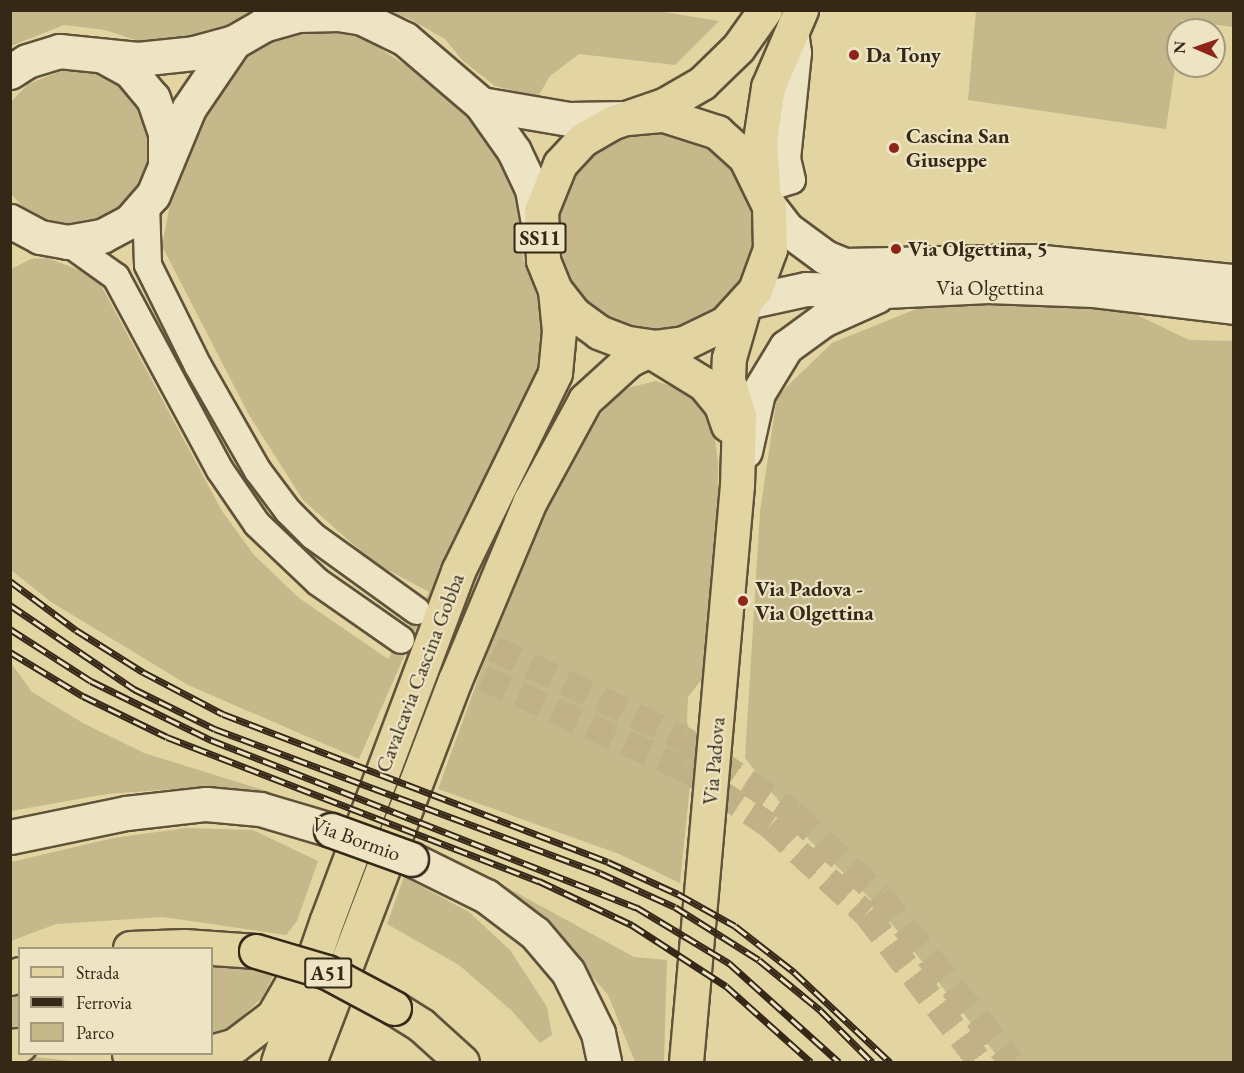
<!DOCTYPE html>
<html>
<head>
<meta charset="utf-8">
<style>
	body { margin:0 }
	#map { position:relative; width:1244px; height:1073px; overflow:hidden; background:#e3d5a2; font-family:"EB Garamond",serif }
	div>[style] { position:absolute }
	.green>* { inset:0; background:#c5b88a; transform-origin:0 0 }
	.round { border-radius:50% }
	.street-tunnel>* { height:26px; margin-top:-13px; transform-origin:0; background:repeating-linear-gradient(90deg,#c0b286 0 26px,transparent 0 39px) }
	.roads { filter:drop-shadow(2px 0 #60533a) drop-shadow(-2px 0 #60533a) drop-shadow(0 2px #60533a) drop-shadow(0 -2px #60533a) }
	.street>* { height:26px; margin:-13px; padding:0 13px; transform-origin:13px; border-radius:13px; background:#ede4c3 }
	.secondary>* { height:33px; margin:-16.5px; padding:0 16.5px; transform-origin:16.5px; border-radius:16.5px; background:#ede4c3 }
	.primary>* { height:33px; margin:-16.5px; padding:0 16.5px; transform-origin:16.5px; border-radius:16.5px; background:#e3d5a2 }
	.highway>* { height:33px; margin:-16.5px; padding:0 16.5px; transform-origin:16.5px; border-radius:16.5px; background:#e3d5a2 }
	.rail>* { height:7px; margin-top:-3.5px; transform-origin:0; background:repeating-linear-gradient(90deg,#ede4c3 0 14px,#352817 0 28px); box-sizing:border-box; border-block:2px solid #352817 }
	.bridges { filter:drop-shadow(2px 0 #352817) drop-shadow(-2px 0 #352817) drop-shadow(0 2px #352817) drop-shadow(0 -2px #352817) }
	.secondary-bridge>* { height:33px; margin:-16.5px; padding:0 16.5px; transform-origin:16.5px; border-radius:16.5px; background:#ede4c3 }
	.highway-bridge>* { height:33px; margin:-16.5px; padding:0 16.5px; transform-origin:16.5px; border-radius:16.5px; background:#e3d5a2 }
	.dots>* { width:16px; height:16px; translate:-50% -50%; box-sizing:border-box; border:3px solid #ede4c3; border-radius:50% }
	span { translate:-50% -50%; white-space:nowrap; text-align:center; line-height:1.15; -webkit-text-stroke:4.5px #ede4c3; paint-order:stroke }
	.shield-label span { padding:2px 4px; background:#ede4c3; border:2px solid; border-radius:4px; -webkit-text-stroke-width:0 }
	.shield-label { font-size:20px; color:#352817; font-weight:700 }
	.poi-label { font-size:21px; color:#352817; font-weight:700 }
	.left { translate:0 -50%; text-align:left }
	.street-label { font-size:21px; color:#352817 }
	.frame { position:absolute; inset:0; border:12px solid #352817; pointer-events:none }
	.legend { position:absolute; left:18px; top:947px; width:195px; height:108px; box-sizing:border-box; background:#ede4c3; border:2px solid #a3997e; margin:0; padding:8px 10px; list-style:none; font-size:18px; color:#352817 }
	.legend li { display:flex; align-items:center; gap:12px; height:30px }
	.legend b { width:30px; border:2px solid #a3997e }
	.north { position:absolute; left:1166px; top:18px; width:60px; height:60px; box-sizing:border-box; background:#ede4c3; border:2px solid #a3997e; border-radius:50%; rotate:272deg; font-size:16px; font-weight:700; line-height:24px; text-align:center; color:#352817 }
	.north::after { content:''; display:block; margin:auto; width:21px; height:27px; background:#8f2418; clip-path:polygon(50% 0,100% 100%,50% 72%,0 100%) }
</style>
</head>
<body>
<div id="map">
	<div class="green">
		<i style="clip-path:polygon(652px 10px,719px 21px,675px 65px,579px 54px,550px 76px,537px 98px,495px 86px,462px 60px,445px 39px,408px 18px,383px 11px)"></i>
		<i style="clip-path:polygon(11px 11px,257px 11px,199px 38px,157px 47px,105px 30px,64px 25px,11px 46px)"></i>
		<i style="clip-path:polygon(976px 11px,1233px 11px,1233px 27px,1182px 20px,1166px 129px,968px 100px)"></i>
		<i style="clip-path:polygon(309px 28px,364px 38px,453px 96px,494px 150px,519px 203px,523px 258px,545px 319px,541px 373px,452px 547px,359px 759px,188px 685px,51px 602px,11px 570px,11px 269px,31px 259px,47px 258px,96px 276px,222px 511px,254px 555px,299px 598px,388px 659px,429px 592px,373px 562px,303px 500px,249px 415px,162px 246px,180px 152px,198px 105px,258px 41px)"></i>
		<i style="clip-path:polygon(66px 69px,87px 69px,124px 86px,149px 119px,154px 160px,137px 197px,104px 222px,63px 226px,26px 210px,11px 194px,11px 102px,28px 84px)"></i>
		<i class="round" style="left:556px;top:132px;width:198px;height:198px"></i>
		<i style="clip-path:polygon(995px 301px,1080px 305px,1135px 314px,1189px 340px,1233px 341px,1233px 1062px,1002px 1062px,876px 904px,811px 842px,745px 758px,760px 512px,777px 396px,832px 343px,921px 307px)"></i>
		<i style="clip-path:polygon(656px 381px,686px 391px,705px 412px,713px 426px,718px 461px,718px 527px,702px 679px,688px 697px,687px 722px,694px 746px,680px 883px,619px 854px,438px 789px,535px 522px,566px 457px,614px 398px,631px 387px)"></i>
		<i style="clip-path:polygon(11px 663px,32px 692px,83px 723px,144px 753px,273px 793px,173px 789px,107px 794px,11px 811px)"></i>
		<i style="clip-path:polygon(186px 828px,253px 830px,318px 861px,297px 921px,286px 935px,163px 917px,56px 924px,11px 941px,11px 862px,113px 838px)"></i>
		<i style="clip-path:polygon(404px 877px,469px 912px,510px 950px,547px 1007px,552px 1035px,540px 1043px,512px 1011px,459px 965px,387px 924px)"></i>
		<i style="clip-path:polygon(490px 878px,634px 957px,667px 960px,664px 1062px,635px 1062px,608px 995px,540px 916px)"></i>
		<i style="clip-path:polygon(212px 965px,251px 965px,274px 974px,262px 998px,226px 1031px,212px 1036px)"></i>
		<i style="left:19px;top:996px;width:33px;height:9px;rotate:90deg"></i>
		<i style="clip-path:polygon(11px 1054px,79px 1062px,11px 1062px)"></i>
	</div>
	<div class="street-tunnel">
		<i style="left:424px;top:615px;width:286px;rotate:25.5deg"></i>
		<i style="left:682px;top:738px;width:134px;rotate:34deg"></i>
		<i style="left:793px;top:813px;width:120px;rotate:43.7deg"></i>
		<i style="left:880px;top:896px;width:212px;rotate:51.5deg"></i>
		<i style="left:412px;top:646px;width:299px;rotate:24.3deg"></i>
		<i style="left:685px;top:769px;width:102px;rotate:33.8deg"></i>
		<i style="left:770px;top:826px;width:130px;rotate:42.5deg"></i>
		<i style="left:866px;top:914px;width:187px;rotate:52.4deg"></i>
	</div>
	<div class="roads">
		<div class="street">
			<i style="left:763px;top:189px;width:30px;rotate:-17deg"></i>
			<i style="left:792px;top:180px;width:22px;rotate:-103deg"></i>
			<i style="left:787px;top:159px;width:107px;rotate:-84.1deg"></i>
			<i style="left:798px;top:53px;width:27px;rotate:-98deg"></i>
			<i style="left:146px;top:204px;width:61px;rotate:88.1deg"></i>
			<i style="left:148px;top:265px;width:113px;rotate:63.7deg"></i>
			<i style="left:198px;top:366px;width:121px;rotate:60.3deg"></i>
			<i style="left:258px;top:471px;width:50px;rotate:53.1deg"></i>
			<i style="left:288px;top:511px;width:35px;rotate:45deg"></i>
			<i style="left:313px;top:536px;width:128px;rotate:35.8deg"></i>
			<i style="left:67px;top:242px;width:60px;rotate:35.5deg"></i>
			<i style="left:116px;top:277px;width:219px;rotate:61.7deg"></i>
			<i style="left:220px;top:470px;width:65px;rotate:55.6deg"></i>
			<i style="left:257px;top:524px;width:84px;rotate:43.6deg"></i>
			<i style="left:318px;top:582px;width:101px;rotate:34.9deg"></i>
		</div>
		<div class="secondary">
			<i style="left:105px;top:57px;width:29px;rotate:29deg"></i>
			<i style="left:130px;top:71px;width:35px;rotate:50deg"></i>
			<i style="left:153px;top:98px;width:36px;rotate:71deg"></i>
			<i style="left:165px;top:132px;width:28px;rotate:90deg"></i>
			<i style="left:10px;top:72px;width:20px;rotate:-33deg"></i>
			<i style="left:27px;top:61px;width:34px;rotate:-17deg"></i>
			<i style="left:59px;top:51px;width:79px;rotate:5.8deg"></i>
			<i style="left:138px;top:59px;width:56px;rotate:-6.1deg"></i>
			<i style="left:194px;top:53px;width:41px;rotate:-15.4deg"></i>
			<i style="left:234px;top:42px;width:34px;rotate:-30deg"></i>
			<i style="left:263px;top:25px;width:35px;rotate:-16deg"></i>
			<i style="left:297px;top:15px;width:41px;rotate:-1.4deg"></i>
			<i style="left:338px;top:14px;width:24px;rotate:9deg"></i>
			<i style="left:362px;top:18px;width:48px;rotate:26deg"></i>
			<i style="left:405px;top:39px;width:100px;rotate:40.5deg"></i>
			<i style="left:481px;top:104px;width:57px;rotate:54.9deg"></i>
			<i style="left:514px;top:151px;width:42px;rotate:64.7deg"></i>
			<i style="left:532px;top:189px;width:39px;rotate:80deg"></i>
			<i style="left:481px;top:104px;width:89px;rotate:9.7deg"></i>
			<i style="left:569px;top:119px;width:58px;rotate:-1deg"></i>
			<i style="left:769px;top:206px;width:29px;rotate:52deg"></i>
			<i style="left:787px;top:229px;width:47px;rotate:36.4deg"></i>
			<i style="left:825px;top:257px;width:22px;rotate:22deg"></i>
			<i style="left:845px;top:265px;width:188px;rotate:-1.2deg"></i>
			<i style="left:1033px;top:261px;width:202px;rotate:5.7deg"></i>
			<i style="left:10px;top:221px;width:34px;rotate:28deg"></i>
			<i style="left:40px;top:237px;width:27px;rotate:10deg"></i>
			<i style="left:67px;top:242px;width:36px;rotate:-10deg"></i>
			<i style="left:102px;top:236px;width:32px;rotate:-28deg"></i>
			<i style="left:130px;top:221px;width:35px;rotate:-49deg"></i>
			<i style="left:153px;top:195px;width:94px;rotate:-67.5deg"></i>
			<i style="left:189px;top:108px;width:80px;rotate:-55.7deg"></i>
			<i style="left:746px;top:302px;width:61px;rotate:-12.2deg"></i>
			<i style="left:806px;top:289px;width:79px;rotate:1.5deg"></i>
			<i style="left:885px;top:291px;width:103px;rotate:-2.8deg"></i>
			<i style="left:988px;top:286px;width:106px;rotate:2.2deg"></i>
			<i style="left:1094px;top:290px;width:141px;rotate:6.9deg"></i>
			<i style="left:745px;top:451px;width:59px;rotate:-77.4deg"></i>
			<i style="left:758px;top:393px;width:54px;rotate:-58.7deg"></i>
			<i style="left:786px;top:347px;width:46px;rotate:-36.1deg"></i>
			<i style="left:823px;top:320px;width:59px;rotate:-24deg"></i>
			<i style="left:10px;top:837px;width:118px;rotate:-11.7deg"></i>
			<i style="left:126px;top:813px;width:81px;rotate:-6.4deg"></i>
			<i style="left:206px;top:804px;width:54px;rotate:5.3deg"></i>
			<i style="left:260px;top:809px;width:74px;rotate:16.5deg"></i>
			<i style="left:411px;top:859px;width:84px;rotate:26.3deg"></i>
			<i style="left:486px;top:896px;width:61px;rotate:37.1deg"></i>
			<i style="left:535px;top:933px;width:51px;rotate:49.8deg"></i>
			<i style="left:568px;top:972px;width:68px;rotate:63.8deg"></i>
			<i style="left:598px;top:1033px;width:30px;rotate:78deg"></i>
		</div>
		<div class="primary">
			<i style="left:627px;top:118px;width:37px;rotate:-5deg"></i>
			<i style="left:664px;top:115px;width:56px;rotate:17.8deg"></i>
			<i style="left:717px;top:132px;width:38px;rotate:42deg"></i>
			<i style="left:745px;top:157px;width:55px;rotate:63.9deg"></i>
			<i style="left:769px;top:206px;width:43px;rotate:88.7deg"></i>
			<i style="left:770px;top:249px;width:44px;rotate:110.1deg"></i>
			<i style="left:755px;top:290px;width:45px;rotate:132.3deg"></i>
			<i style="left:725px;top:323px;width:46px;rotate:154deg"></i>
			<i style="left:684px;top:343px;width:28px;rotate:172deg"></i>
			<i style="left:656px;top:347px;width:29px;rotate:-172deg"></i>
			<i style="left:627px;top:343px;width:30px;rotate:-159deg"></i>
			<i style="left:599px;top:332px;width:31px;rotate:-144deg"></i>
			<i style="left:574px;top:314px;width:31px;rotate:-128deg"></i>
			<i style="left:555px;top:290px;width:32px;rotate:-112deg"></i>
			<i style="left:543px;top:260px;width:49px;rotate:-92.3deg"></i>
			<i style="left:541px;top:211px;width:51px;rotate:-68deg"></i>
			<i style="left:560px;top:164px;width:33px;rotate:-47deg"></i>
			<i style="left:582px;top:140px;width:34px;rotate:-30deg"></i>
			<i style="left:611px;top:123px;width:56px;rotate:-18.8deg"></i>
			<i style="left:664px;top:105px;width:44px;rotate:-30.1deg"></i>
			<i style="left:702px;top:83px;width:50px;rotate:-44.2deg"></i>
			<i style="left:738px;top:48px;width:47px;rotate:-54.6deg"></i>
			<i style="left:763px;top:184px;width:44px;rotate:-93.9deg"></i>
			<i style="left:760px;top:140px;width:54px;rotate:-81.4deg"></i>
			<i style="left:768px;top:87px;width:84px;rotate:-66.8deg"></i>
			<i style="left:642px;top:346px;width:73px;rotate:31.5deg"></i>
			<i style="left:704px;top:384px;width:27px;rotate:51deg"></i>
			<i style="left:721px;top:405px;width:21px;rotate:71deg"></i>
			<i style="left:686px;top:1062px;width:579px;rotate:-84.95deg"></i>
			<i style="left:737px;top:485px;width:69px;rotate:-88.3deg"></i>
			<i style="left:739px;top:416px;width:37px;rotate:-107deg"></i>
			<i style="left:728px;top:381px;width:23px;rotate:-88deg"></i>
			<i style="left:729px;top:358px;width:54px;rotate:-73.9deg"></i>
		</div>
		<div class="highway">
			<i style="left:130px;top:948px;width:54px;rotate:-2.1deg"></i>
			<i style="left:184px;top:946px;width:72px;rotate:4deg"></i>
			<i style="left:10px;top:978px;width:11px;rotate:-22deg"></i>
			<i style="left:394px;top:1008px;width:32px;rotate:32deg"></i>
			<i style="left:421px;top:1025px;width:55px;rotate:42.1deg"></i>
			<i style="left:10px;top:1046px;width:10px;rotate:-6deg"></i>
			<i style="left:129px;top:1054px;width:57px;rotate:5deg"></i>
			<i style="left:186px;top:1059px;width:51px;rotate:-15.9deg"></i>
			<i style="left:235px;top:1045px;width:48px;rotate:-37.3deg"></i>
			<i style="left:273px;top:1016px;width:39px;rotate:-60deg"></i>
			<i style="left:278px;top:1062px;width:150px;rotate:-71deg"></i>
			<i style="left:327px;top:920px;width:373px;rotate:-69.4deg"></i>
			<i style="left:458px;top:571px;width:220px;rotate:-63.9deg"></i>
			<i style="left:555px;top:373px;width:42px;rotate:-84.6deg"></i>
			<i style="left:559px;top:331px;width:41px;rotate:-95.6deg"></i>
			<i style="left:309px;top:1062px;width:409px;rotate:-69.1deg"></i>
			<i style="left:455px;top:680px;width:194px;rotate:-67.3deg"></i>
			<i style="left:530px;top:501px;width:115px;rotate:-61.4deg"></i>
			<i style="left:585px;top:400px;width:59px;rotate:-42.3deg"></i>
			<i style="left:629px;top:360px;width:30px;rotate:-26deg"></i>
		</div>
	</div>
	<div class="rail">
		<i style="left:10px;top:581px;width:82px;rotate:36.6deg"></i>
		<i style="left:76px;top:630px;width:79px;rotate:32.1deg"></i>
		<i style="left:143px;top:672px;width:90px;rotate:27.7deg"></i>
		<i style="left:223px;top:714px;width:412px;rotate:21deg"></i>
		<i style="left:608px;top:862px;width:77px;rotate:24.6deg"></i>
		<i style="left:678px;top:894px;width:65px;rotate:29.3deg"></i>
		<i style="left:735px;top:926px;width:75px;rotate:37.9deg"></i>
		<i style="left:794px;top:972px;width:132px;rotate:43.2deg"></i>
		<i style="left:10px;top:605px;width:150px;rotate:34.1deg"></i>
		<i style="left:134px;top:689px;width:90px;rotate:26.3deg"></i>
		<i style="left:215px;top:729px;width:411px;rotate:20.5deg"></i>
		<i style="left:600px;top:873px;width:82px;rotate:24.4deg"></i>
		<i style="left:675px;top:907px;width:99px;rotate:32.2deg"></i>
		<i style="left:759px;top:960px;width:79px;rotate:39.3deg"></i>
		<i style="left:820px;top:1010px;width:74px;rotate:45deg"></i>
		<i style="left:10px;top:629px;width:96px;rotate:32.7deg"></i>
		<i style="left:91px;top:681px;width:134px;rotate:26.2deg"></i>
		<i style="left:211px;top:740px;width:457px;rotate:21.5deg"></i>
		<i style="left:636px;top:907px;width:109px;rotate:31.1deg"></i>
		<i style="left:729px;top:963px;width:148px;rotate:42deg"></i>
		<i style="left:10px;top:652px;width:85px;rotate:31.1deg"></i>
		<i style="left:83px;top:696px;width:93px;rotate:26deg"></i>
		<i style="left:167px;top:737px;width:399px;rotate:21.2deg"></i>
		<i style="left:539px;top:881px;width:103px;rotate:25.3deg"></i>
		<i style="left:632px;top:925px;width:112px;rotate:33deg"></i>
		<i style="left:726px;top:986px;width:114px;rotate:41.8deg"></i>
	</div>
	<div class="bridges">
		<div class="secondary-bridge">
			<i style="left:331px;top:830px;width:85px;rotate:19.9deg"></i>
		</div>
		<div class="highway-bridge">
			<i style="left:256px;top:951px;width:74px;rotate:16.5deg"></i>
			<i style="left:327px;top:972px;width:76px;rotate:28.2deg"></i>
		</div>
	</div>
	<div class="dots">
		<i style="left:854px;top:55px;background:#8f2418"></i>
		<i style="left:894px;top:148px;background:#8f2418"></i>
		<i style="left:896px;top:249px;background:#8f2418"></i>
		<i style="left:743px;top:601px;background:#8f2418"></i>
	</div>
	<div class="shield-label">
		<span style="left:540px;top:238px">SS11</span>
		<span style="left:328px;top:973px">A51</span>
	</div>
	<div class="poi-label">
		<span class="left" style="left:866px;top:55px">Da Tony</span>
		<span class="left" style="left:906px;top:148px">Cascina San<br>Giuseppe</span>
		<span class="left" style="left:908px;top:249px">Via Olgettina, 5</span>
		<span class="left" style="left:755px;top:601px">Via Padova -<br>Via Olgettina</span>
	</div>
	<div class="street-label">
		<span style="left:990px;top:288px">Via Olgettina</span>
		<span style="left:420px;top:673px;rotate:-69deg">Cavalcavia Cascina Gobba</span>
		<span style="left:714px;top:761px;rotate:-85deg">Via Padova</span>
		<span style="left:356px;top:839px;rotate:20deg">Via Bormio</span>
	</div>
	<div class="frame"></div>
	<ul class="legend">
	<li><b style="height:8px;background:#e3d5a2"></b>Strada</li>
	<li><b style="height:8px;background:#352817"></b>Ferrovia</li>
	<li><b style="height:16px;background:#c5b88a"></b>Parco</li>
	</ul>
	<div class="north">N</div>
</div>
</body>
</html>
